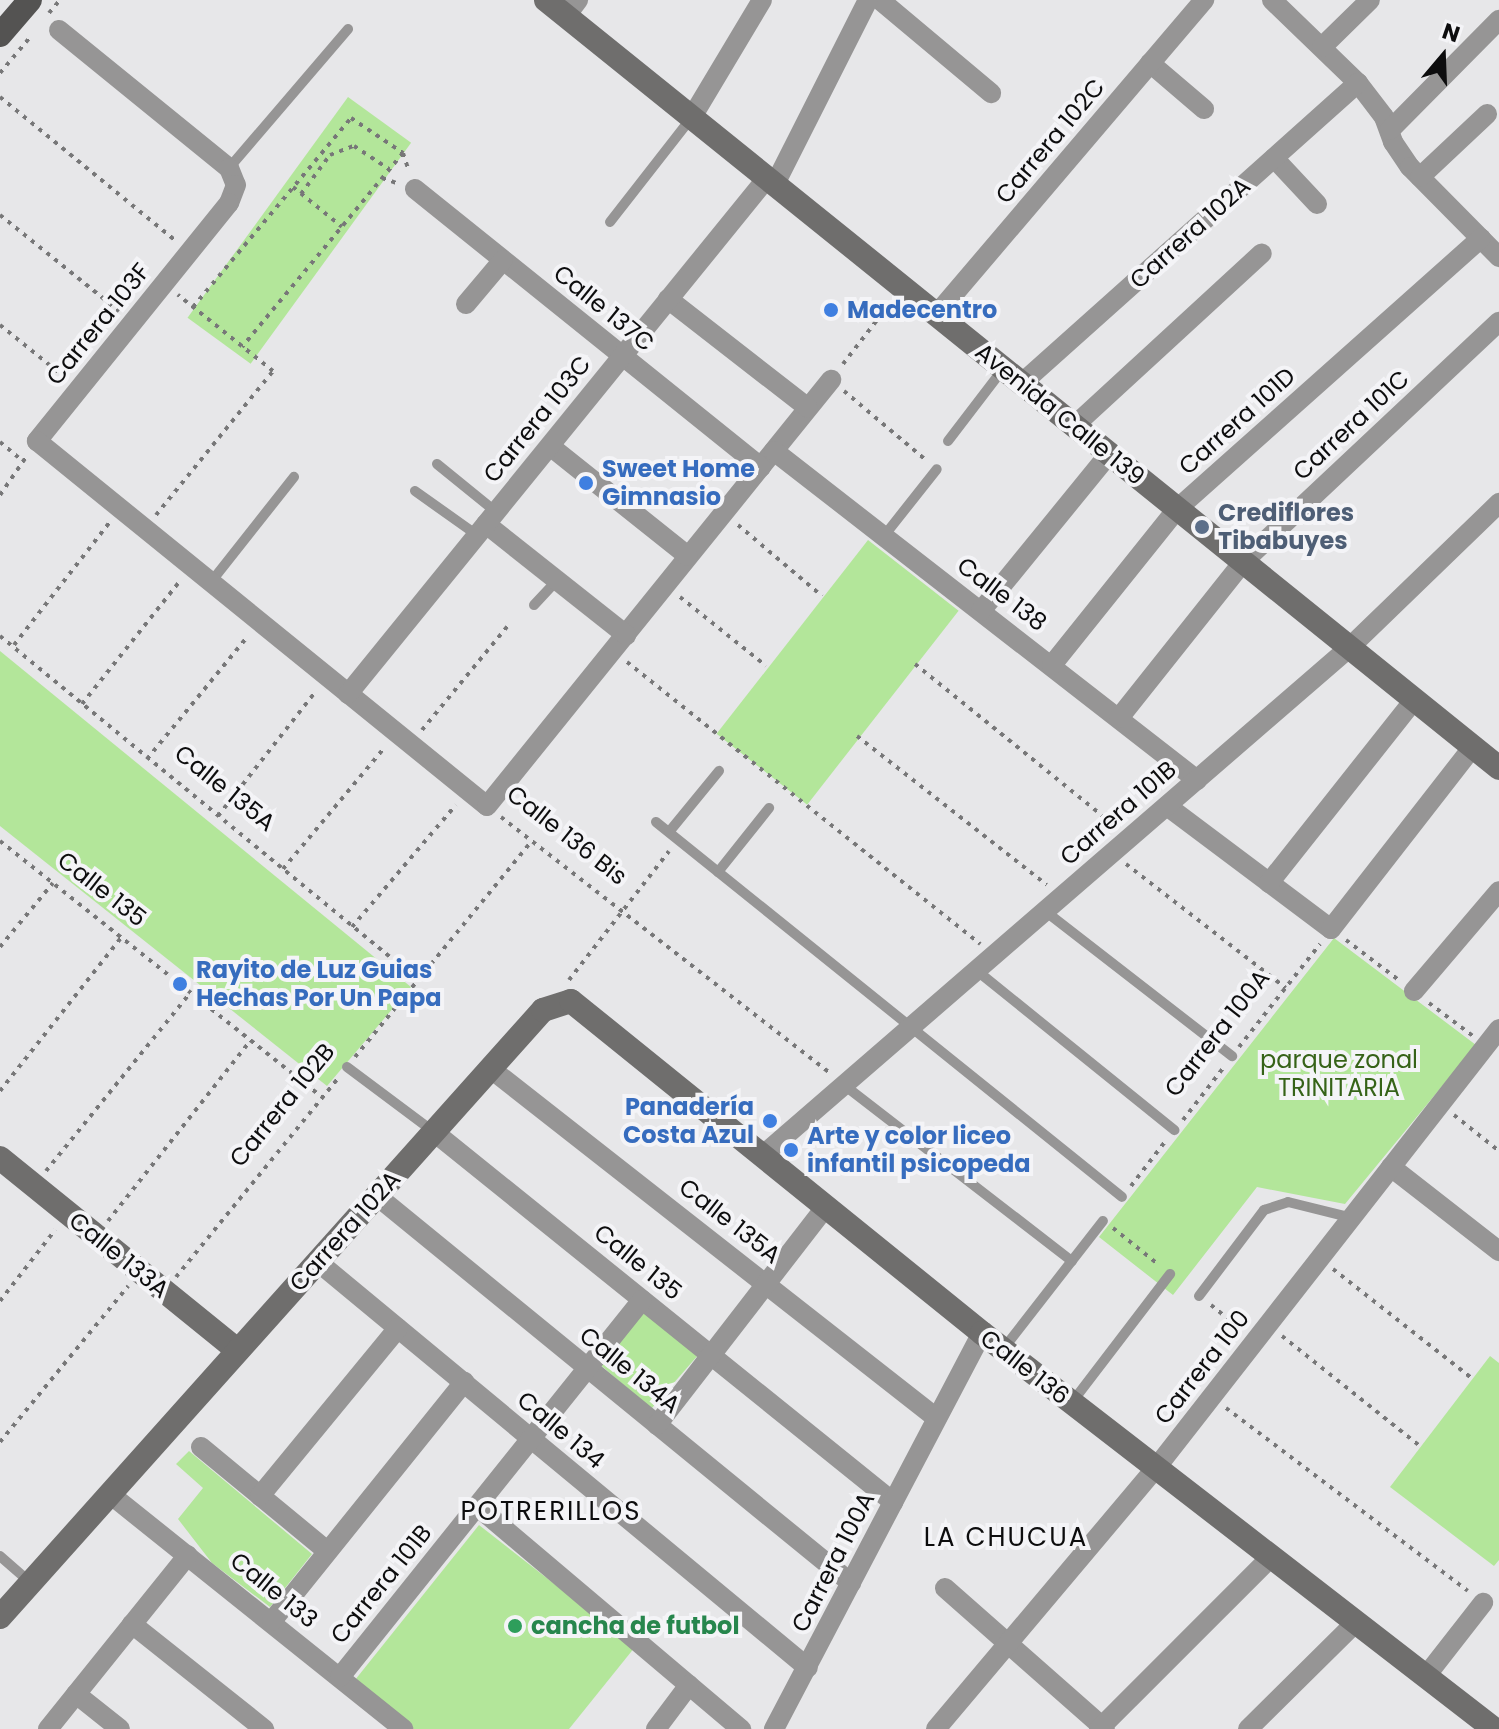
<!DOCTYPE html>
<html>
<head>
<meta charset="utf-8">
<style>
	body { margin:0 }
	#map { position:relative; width:1499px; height:1729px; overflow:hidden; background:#e7e7e9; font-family:Poppins,sans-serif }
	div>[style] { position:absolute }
	.green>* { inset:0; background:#b3e69a; transform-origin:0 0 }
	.path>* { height:4px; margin-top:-2px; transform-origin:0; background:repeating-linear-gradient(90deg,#777778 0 4px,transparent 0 10px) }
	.lane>* { height:10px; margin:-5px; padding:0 5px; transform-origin:5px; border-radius:5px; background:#969595 }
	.street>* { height:20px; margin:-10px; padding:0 10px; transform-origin:10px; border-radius:10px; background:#969595 }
	.secondary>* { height:24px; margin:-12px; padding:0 12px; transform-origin:12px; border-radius:12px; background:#6f6e6d }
	.primary>* { height:24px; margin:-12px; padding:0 12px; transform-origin:12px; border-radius:12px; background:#545352 }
	.dots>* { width:22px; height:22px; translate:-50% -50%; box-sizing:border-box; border:4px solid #f4f4f7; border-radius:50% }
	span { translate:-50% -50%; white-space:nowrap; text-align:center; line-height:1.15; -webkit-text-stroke:8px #f4f4f7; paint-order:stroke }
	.street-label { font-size:24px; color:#0d0d0e }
	.shop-label { font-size:24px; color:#366cbe; font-weight:700 }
	.left { translate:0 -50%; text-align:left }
	.right { translate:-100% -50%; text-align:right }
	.service-label { font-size:24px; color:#4e5e75; font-weight:700 }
	.park-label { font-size:24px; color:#366318 }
	.leisure-label { font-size:24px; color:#27864d; font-weight:700 }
	.neighbourhood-label { font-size:26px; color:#0d0d0e; letter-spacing:2px }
	.north { position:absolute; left:1403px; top:16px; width:80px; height:80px; -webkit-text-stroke:6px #f4f4f7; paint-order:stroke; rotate:19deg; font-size:22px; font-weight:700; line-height:32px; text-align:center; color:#0d0d0e }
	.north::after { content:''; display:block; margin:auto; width:28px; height:36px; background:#0d0d0e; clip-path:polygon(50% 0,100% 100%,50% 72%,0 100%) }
</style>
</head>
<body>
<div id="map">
	<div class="green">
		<i style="left:348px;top:97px;width:78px;height:273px;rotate:36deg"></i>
		<i style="left:868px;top:540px;width:115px;height:246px;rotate:38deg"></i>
		<i style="clip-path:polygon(0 651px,411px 987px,327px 1086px,0 826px)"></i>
		<i style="clip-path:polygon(1334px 938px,1476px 1045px,1345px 1204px,1257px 1187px,1173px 1295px,1099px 1237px)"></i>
		<i style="left:645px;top:1311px;width:69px;height:70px;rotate:41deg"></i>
		<i style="clip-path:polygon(1490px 1356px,1499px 1363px,1499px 1560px,1494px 1566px,1390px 1487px)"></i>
		<i style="clip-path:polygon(189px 1451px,312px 1554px,270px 1607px,212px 1563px,178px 1519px,203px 1488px,176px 1464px)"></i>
		<i style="clip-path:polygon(479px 1525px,635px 1647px,569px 1729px,414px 1729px,355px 1680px)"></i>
	</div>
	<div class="path">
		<i style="left:49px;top:13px;width:17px;rotate:-50deg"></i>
		<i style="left:0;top:73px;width:48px;rotate:-50deg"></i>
		<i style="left:0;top:97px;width:226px;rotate:39.3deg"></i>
		<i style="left:403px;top:153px;width:19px;rotate:72deg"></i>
		<i style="left:382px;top:178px;width:18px;rotate:19deg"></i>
		<i style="left:293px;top:187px;width:63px;rotate:39.2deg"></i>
		<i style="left:301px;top:194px;width:49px;rotate:-53.4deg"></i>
		<i style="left:330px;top:155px;width:26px;rotate:-21deg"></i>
		<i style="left:354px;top:146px;width:42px;rotate:33.3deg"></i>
		<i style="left:0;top:215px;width:153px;rotate:38.9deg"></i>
		<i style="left:193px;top:307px;width:246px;rotate:-50.1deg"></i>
		<i style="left:351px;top:118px;width:63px;rotate:33.9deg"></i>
		<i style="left:403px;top:153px;width:252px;rotate:129.7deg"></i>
		<i style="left:0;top:325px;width:86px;rotate:38.9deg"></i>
		<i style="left:843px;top:364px;width:73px;rotate:-52.2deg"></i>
		<i style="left:844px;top:391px;width:107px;rotate:40.1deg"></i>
		<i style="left:0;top:442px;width:30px;rotate:40deg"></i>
		<i style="left:0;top:495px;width:46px;rotate:-55.6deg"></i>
		<i style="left:156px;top:515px;width:186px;rotate:-50.9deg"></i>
		<i style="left:273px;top:371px;width:122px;rotate:-141.3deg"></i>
		<i style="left:738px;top:525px;width:110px;rotate:40.2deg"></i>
		<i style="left:680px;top:597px;width:110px;rotate:38.7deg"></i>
		<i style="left:0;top:636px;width:541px;rotate:39.45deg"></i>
		<i style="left:14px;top:645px;width:155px;rotate:-52.1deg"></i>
		<i style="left:627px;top:662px;width:452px;rotate:38.6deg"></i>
		<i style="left:915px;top:664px;width:257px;rotate:39deg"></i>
		<i style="left:82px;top:704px;width:157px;rotate:-51.5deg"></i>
		<i style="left:422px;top:730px;width:134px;rotate:-50.5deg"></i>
		<i style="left:857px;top:736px;width:241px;rotate:38.1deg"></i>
		<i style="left:147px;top:759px;width:159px;rotate:-50.6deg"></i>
		<i style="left:218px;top:816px;width:159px;rotate:-51.9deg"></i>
		<i style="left:501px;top:817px;width:415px;rotate:37.9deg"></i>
		<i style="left:0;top:841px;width:411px;rotate:38.5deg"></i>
		<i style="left:1126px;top:864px;width:202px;rotate:37.8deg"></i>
		<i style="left:283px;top:869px;width:158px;rotate:-50.1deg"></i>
		<i style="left:352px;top:927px;width:160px;rotate:-49.6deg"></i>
		<i style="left:1346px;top:940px;width:68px;rotate:37.2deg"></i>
		<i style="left:0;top:947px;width:83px;rotate:-50.4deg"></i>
		<i style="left:569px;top:980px;width:163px;rotate:-52.2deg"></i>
		<i style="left:1429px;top:1003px;width:55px;rotate:36.9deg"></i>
		<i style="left:1239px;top:1047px;width:131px;rotate:-51.8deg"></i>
		<i style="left:355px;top:1057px;width:279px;rotate:-50.7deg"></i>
		<i style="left:0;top:1091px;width:195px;rotate:-51.7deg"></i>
		<i style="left:1454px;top:1115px;width:58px;rotate:38.7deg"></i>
		<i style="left:1183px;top:1120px;width:67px;rotate:-52.3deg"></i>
		<i style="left:46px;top:1171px;width:229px;rotate:-51deg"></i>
		<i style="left:1131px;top:1186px;width:59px;rotate:-52.5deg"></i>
		<i style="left:108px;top:1221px;width:229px;rotate:-51.7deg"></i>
		<i style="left:1113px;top:1228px;width:59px;rotate:38.8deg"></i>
		<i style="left:1333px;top:1269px;width:178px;rotate:38.2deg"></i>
		<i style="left:176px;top:1277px;width:259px;rotate:-50.8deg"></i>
		<i style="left:0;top:1301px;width:90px;rotate:-52.2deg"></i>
		<i style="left:1211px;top:1305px;width:38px;rotate:39deg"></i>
		<i style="left:1282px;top:1336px;width:178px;rotate:38.6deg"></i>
		<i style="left:1226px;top:1408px;width:303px;rotate:37.1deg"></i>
		<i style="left:0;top:1442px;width:202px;rotate:-50.6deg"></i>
	</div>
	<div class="lane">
		<i style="left:229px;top:168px;width:183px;rotate:-49.4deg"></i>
		<i style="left:610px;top:222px;width:133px;rotate:-52deg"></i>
		<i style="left:948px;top:441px;width:91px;rotate:-52.6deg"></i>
		<i style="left:437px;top:464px;width:76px;rotate:39.1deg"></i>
		<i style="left:415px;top:491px;width:76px;rotate:35.4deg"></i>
		<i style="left:884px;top:536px;width:85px;rotate:-51.7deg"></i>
		<i style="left:211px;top:582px;width:134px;rotate:-51.7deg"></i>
		<i style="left:534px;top:605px;width:34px;rotate:-47deg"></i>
		<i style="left:656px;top:822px;width:598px;rotate:38.82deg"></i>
		<i style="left:669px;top:832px;width:79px;rotate:-50.7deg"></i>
		<i style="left:718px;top:872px;width:82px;rotate:-51.4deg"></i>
		<i style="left:1045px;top:911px;width:237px;rotate:37.8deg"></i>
		<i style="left:976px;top:970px;width:255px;rotate:38.9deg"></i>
		<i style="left:347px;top:1067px;width:109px;rotate:36.8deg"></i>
		<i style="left:844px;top:1085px;width:288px;rotate:37.7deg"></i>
		<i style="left:1199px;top:1296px;width:108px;rotate:-52.9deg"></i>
		<i style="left:1264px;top:1210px;width:25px;rotate:-18deg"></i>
		<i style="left:1288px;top:1202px;width:66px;rotate:14deg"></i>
		<i style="left:1004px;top:1348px;width:161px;rotate:-52.1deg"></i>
		<i style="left:1073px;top:1401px;width:160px;rotate:-52.6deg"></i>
		<i style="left:0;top:1556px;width:41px;rotate:41.1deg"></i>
	</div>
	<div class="street">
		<i style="left:880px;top:0;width:145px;rotate:40deg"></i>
		<i style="left:1272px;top:0;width:120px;rotate:44deg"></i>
		<i style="left:1358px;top:83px;width:43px;rotate:52.6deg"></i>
		<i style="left:1384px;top:117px;width:27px;rotate:70deg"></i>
		<i style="left:1393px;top:142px;width:30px;rotate:56deg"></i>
		<i style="left:1410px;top:167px;width:127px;rotate:45.3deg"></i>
		<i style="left:566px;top:16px;width:20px;rotate:-53deg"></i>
		<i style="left:59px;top:30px;width:219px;rotate:39.1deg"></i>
		<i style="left:229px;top:168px;width:18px;rotate:68deg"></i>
		<i style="left:236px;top:185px;width:19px;rotate:111deg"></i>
		<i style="left:229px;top:203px;width:306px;rotate:128.9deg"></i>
		<i style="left:37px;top:441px;width:579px;rotate:39.05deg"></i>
		<i style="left:487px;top:806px;width:548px;rotate:-51.08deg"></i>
		<i style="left:1322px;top:47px;width:67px;rotate:-44.4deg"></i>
		<i style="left:1150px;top:63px;width:71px;rotate:40.4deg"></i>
		<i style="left:692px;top:117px;width:136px;rotate:-59.1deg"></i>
		<i style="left:1390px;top:130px;width:155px;rotate:-45.3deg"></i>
		<i style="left:1274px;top:158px;width:63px;rotate:46.9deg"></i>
		<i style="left:1420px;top:177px;width:92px;rotate:-43.2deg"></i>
		<i style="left:775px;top:184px;width:206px;rotate:-63.2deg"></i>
		<i style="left:415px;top:189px;width:444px;rotate:38.8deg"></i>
		<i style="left:668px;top:299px;width:177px;rotate:37.9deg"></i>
		<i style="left:466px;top:304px;width:57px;rotate:-49.9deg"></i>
		<i style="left:936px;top:315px;width:414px;rotate:-49.6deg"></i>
		<i style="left:1021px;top:384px;width:452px;rotate:-41.8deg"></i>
		<i style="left:1074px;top:426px;width:255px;rotate:-42.6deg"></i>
		<i style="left:550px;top:446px;width:176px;rotate:38.6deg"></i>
		<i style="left:774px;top:451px;width:536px;rotate:37.87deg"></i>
		<i style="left:486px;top:524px;width:179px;rotate:38.4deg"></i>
		<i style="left:981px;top:611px;width:203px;rotate:-50.8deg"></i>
		<i style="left:1052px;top:665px;width:200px;rotate:-51.3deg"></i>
		<i style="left:1177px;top:509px;width:407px;rotate:-41.7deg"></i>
		<i style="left:348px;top:694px;width:665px;rotate:-50.92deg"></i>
		<i style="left:1119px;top:718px;width:199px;rotate:-51.5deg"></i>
		<i style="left:1243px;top:562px;width:351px;rotate:-43.2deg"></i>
		<i style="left:1167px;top:806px;width:205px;rotate:36.9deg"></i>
		<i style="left:1331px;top:929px;width:229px;rotate:-52.1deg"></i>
		<i style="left:1269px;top:883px;width:233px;rotate:-51.6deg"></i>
		<i style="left:1414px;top:991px;width:131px;rotate:-49.6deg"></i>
		<i style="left:491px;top:1069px;width:564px;rotate:38.09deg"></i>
		<i style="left:434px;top:1132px;width:590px;rotate:38.87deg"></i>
		<i style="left:763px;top:1155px;width:775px;rotate:-40.87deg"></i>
		<i style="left:1349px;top:648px;width:209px;rotate:-44deg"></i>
		<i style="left:1391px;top:1167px;width:137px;rotate:37.9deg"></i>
		<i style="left:377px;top:1196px;width:612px;rotate:39.23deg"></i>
		<i style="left:318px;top:1262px;width:636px;rotate:39.64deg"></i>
		<i style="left:657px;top:1425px;width:277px;rotate:-52.3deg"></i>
		<i style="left:201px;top:1447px;width:163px;rotate:39.5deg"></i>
		<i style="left:110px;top:1494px;width:376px;rotate:38.7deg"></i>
		<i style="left:260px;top:1496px;width:217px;rotate:-50.6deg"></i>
		<i style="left:477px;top:1506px;width:346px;rotate:40.2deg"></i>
		<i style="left:945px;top:1588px;width:213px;rotate:41.4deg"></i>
		<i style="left:272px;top:1621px;width:307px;rotate:-51.2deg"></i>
		<i style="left:132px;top:1624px;width:169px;rotate:38.5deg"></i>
		<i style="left:1426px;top:1676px;width:93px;rotate:-52deg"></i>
		<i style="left:340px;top:1677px;width:483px;rotate:-51.3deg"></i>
		<i style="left:76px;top:1694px;width:56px;rotate:38.5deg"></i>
		<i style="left:48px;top:1729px;width:223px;rotate:-51.2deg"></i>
		<i style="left:656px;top:1729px;width:55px;rotate:-53.1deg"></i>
		<i style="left:774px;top:1729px;width:447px;rotate:-62.3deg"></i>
		<i style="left:936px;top:1729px;width:341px;rotate:-49.9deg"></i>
		<i style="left:1156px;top:1468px;width:557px;rotate:-52deg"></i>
		<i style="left:1099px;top:1729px;width:243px;rotate:-45deg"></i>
		<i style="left:1248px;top:1729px;width:152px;rotate:-44.7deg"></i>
	</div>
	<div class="secondary">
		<i style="left:546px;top:0;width:1224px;rotate:38.86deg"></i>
		<i style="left:0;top:1158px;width:306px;rotate:39deg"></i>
		<i style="left:0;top:1617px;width:814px;rotate:-48.19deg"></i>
		<i style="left:543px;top:1010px;width:29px;rotate:-18deg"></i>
		<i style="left:571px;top:1001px;width:528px;rotate:38.93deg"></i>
		<i style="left:982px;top:1333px;width:647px;rotate:37.72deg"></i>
	</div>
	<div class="primary">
		<i style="left:0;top:35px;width:46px;rotate:-49.4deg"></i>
	</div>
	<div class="dots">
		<i style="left:831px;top:310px;background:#3f7fe0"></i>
		<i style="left:586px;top:483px;background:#3f7fe0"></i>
		<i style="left:1202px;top:527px;background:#5c6f8a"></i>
		<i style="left:180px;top:984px;background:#3f7fe0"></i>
		<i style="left:770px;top:1121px;background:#3f7fe0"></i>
		<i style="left:791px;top:1150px;background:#3f7fe0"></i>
		<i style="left:515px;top:1626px;background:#2e9e5b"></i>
	</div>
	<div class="street-label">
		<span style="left:1050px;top:141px;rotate:-50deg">Carrera 102C</span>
		<span style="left:1190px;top:233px;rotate:-42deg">Carrera 102A</span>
		<span style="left:604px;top:308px;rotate:39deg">Calle 137C</span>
		<span style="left:98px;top:324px;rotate:-51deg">Carrera 103F</span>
		<span style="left:1060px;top:414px;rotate:39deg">Avenida Calle 139</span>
		<span style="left:537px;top:419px;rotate:-51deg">Carrera 103C</span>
		<span style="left:1237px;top:421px;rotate:-42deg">Carrera 101D</span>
		<span style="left:1351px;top:425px;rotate:-43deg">Carrera 101C</span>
		<span style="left:1002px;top:594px;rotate:37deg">Calle 138</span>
		<span style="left:225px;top:788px;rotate:39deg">Calle 135A</span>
		<span style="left:1118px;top:813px;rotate:-41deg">Carrera 101B</span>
		<span style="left:567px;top:835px;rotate:38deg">Calle 136 Bis</span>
		<span style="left:102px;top:889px;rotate:38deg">Calle 135</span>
		<span style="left:1217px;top:1033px;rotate:-52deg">Carrera 100A</span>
		<span style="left:282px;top:1105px;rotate:-51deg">Carrera 102B</span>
		<span style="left:730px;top:1221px;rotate:38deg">Calle 135A</span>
		<span style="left:345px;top:1231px;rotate:-48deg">Carrera 102A</span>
		<span style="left:119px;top:1255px;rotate:39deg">Calle 133A</span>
		<span style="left:638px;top:1262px;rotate:39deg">Calle 135</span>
		<span style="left:1025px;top:1367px;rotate:38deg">Calle 136</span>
		<span style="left:1202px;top:1367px;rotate:-52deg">Carrera 100</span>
		<span style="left:630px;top:1370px;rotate:39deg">Calle 134A</span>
		<span style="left:561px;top:1430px;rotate:40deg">Calle 134</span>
		<span style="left:833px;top:1562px;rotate:-63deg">Carrera 100A</span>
		<span style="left:381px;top:1584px;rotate:-51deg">Carrera 101B</span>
		<span style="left:274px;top:1590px;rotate:39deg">Calle 133</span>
	</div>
	<div class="shop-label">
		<span class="left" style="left:847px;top:310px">Madecentro</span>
		<span class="left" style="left:602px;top:483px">Sweet Home<br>Gimnasio</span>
		<span class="left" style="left:196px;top:984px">Rayito de Luz Guias<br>Hechas Por Un Papa</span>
		<span class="right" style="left:754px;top:1121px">Panadería<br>Costa Azul</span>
		<span class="left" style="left:807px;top:1150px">Arte y color liceo<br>infantil psicopeda</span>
	</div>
	<div class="service-label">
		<span class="left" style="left:1218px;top:527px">Crediflores<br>Tibabuyes</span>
	</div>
	<div class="park-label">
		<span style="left:1339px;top:1074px">parque zonal<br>TRINITARIA</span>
	</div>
	<div class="leisure-label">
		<span class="left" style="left:531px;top:1626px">cancha de futbol</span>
	</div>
	<div class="neighbourhood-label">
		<span style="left:551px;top:1512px">POTRERILLOS</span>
		<span style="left:1006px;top:1538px">LA CHUCUA</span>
	</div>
	<div class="north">N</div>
</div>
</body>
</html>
